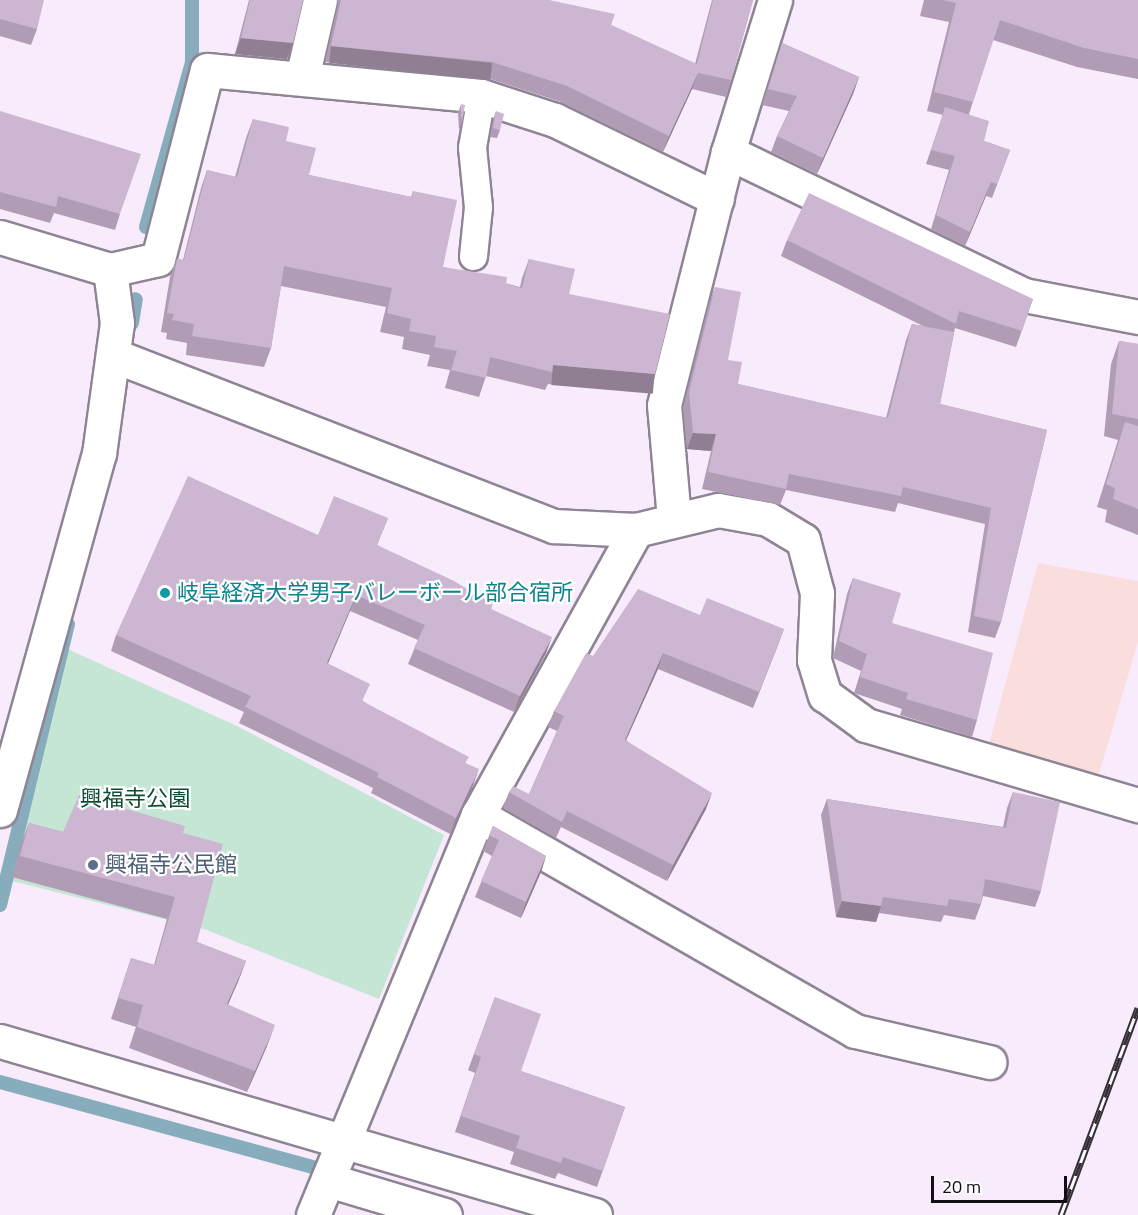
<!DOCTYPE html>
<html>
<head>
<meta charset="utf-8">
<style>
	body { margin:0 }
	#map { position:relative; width:1138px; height:1215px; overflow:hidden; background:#f8ebfc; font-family:"Titillium Web","Noto Sans JP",sans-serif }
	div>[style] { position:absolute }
	.industrial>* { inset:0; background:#fadede }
	.green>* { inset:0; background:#c5e6d4 }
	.stream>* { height:14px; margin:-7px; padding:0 7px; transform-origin:7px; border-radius:7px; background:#87acbc }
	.roads { filter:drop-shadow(2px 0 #8f8494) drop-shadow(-2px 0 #8f8494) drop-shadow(0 2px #8f8494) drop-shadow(0 -2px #8f8494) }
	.service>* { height:27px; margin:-13.5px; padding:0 13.5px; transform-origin:13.5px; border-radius:13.5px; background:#fff }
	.minor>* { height:33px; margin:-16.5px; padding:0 16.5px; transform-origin:16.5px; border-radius:16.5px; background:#fff }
	.rail>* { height:7px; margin-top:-3.5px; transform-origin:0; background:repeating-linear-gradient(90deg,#fdfdfd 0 14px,#353038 0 28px); box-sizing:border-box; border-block:2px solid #353038 }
	.wall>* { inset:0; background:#b09db5 }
	.shaded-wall>* { inset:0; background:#907f93; transform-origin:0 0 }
	.building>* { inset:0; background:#cdb6d2 }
	.dots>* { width:16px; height:16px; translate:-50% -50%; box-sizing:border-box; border:3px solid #fdfdfd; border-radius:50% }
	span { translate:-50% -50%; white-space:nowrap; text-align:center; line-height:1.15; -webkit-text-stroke:4.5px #fdfdfd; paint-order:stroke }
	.culture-label { font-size:22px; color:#0d838f }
	.left { translate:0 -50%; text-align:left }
	.park-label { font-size:22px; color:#0d4d34 }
	.service-label { font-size:22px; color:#4e5e75 }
	.scale { position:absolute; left:931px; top:1176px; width:136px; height:27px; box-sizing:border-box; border:3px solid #120e14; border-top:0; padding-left:8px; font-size:18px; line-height:21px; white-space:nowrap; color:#120e14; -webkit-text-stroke:4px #fdfdfd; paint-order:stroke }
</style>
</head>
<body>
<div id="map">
	<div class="industrial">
		<i style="clip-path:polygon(1038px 563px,1138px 581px,1138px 642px,1098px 777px,989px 744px)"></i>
	</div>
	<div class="green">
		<i style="clip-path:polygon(63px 647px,237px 726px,444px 835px,379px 999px,204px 929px,0 878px)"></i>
	</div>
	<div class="stream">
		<i style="left:146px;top:227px;width:171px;rotate:-74.4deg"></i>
		<i style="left:192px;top:62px;width:62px;rotate:-90deg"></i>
		<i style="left:132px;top:323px;width:24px;rotate:-81deg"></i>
		<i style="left:0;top:905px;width:289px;rotate:-76.4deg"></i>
		<i style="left:0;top:1082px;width:324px;rotate:15.2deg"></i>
	</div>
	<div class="roads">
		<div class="service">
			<i style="left:473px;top:256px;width:49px;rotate:-84.2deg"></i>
			<i style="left:478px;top:207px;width:60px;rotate:-95.7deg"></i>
			<i style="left:472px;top:147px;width:52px;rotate:-80deg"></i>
		</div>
		<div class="minor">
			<i style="left:302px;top:78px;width:80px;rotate:-77deg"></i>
			<i style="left:728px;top:152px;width:329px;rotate:25.8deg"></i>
			<i style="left:1024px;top:295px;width:116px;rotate:10.9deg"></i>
			<i style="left:0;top:237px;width:115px;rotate:16.7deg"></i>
			<i style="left:110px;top:270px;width:49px;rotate:-12.9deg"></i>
			<i style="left:158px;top:259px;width:195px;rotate:-75.5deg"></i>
			<i style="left:207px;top:70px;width:275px;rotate:5.4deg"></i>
			<i style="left:481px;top:96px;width:78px;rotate:18deg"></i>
			<i style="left:555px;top:120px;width:180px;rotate:26deg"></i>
			<i style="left:113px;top:355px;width:473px;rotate:21.2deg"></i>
			<i style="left:554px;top:526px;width:82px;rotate:2.8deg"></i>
			<i style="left:674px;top:519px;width:114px;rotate:-95deg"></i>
			<i style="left:664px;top:405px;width:261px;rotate:-75.8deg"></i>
			<i style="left:728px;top:152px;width:159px;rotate:-72.8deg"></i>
			<i style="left:0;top:810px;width:370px;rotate:-74.5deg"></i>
			<i style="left:99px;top:454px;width:132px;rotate:-82.2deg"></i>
			<i style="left:117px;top:323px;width:53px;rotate:-97.5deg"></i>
			<i style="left:478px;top:815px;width:434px;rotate:29.8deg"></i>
			<i style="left:855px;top:1031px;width:138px;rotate:13deg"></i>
			<i style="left:0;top:1041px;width:620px;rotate:16.3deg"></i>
			<i style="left:328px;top:1180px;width:122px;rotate:16.7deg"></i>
			<i style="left:313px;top:1215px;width:433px;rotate:-67.6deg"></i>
			<i style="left:478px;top:815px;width:326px;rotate:-61deg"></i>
			<i style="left:636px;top:530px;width:84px;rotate:-13.7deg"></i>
			<i style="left:718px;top:510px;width:51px;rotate:10.2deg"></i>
			<i style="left:768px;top:519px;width:41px;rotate:31deg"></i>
			<i style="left:803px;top:540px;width:55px;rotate:75.2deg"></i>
			<i style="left:817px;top:593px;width:67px;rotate:92.6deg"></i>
			<i style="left:814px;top:660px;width:37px;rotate:73deg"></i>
			<i style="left:825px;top:695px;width:51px;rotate:36.2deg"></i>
			<i style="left:866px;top:725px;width:284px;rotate:16.4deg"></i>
		</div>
	</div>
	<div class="rail">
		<i style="left:1061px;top:1215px;width:221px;rotate:-69.6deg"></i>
	</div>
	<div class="wall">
		<i style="clip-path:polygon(0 0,37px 29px,31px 45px,0 36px)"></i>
		<i style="clip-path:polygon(249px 0,303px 0,293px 43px,287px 59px,235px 54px)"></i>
		<i style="clip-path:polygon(338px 0,549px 0,611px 25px,695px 64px,712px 0,753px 0,731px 80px,726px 97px,692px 89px,663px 152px,561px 102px,487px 78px,325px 62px,338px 4px)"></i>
		<i style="clip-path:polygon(924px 0,1138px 0,1138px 79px,1077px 67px,993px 40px,969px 114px,984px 141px,1010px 150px,992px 198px,986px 196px,965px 246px,931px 229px,949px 170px,926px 164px,943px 115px,927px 111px,949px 22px,920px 16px)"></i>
		<i style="clip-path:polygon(782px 43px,859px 77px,853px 94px,817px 174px,771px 152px,777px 136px,789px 111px,762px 105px)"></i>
		<i style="clip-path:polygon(461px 104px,462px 122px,459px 130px,458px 113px)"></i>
		<i style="clip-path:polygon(0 111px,120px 214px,115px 230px,54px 213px,50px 223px,0 209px)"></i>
		<i style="clip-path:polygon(496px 111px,500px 130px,497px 138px,490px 137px,493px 120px)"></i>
		<i style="clip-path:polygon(253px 119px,286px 141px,309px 175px,411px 197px,413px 191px,443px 267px,520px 287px,522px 278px,529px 259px,569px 294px,655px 374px,648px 392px,548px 384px,545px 390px,486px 376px,479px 397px,445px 388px,450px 370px,427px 366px,430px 355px,402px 349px,404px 337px,380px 332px,386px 307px,281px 286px,271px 348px,264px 367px,186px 355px,187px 343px,166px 339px,167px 333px,161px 332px,170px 277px,177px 259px,183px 260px,201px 188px,207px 170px,235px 177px,246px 138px)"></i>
		<i style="clip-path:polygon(787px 240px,1033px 299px,1016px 347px,955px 328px,940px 404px,1047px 430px,1001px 622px,995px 638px,968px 632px,985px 524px,898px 503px,895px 512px,786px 490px,780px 505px,702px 489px,711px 451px,687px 449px,683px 408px,709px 303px,715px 287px,728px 360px,738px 384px,886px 418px,906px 340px,912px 324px,923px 326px,781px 256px)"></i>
		<i style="clip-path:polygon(1119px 341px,1138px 344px,1138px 535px,1105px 522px,1107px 510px,1097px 507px,1118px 440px,1104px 436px,1111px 364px)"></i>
		<i style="clip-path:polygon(388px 518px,377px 545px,491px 609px,546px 653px,514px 712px,408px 664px,418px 640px,350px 611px,328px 664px,364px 702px,466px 763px,473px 785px,450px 834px,371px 793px,373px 788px,239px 723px,244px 712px,111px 651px,116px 635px,318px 535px)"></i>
		<i style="clip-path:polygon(853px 578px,977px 720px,972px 737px,900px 715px,902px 709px,854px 693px,861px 671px,833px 658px,847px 594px)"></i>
		<i style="clip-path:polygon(784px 629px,753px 708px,658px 669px,626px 740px,706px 809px,667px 881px,561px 827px,556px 838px,503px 808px,509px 792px,529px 794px,557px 731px,548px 727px,554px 711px,593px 656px)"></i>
		<i style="clip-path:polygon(1013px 792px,1041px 891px,1035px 907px,983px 896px,981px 904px,975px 920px,944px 915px,941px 922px,879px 913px,876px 922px,836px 917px,821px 815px,827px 799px,1003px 827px,1007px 808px)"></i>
		<i style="clip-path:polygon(29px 823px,63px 832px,183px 833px,197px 942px,246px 961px,228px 1004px,267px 1046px,247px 1092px,129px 1048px,136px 1027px,111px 1019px,131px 958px,154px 965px,167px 919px,12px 877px,21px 844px)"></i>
		<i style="clip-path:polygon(493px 826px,546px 856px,541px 872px,521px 918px,475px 897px,492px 856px,483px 851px)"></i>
		<i style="clip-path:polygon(495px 997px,521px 1071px,625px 1107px,597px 1187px,558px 1173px,555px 1179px,510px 1164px,514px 1152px,455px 1132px,475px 1073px,468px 1070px)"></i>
	</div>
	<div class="shaded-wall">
		<i style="clip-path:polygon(241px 38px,293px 43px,287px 59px,235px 54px)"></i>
		<i style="left:331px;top:46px;width:162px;height:17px;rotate:6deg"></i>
		<i style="clip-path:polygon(698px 73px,692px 89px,663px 152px,669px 136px)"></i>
		<i style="clip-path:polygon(859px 77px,853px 94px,817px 174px,823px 158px)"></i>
		<i style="clip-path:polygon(991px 182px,986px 196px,965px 246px,970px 232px)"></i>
		<i style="left:553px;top:365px;width:102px;height:20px;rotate:5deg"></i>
		<i style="clip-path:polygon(693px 433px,716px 434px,711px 451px,687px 449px)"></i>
		<i style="clip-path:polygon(356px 595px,350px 611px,321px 679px,327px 663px)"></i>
		<i style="clip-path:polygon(784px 629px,778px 645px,753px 708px,759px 692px)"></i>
		<i style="clip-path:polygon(552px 637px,546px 653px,514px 712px,520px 696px)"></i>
		<i style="clip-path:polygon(663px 653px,658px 669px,619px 756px,625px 740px)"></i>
		<i style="clip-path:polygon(479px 769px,473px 785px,450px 834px,456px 818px)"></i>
		<i style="clip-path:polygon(712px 793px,706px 809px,667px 881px,673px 865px)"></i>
		<i style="clip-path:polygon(546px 856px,541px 872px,521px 918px,526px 902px)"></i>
		<i style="clip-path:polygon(842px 901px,881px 906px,876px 922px,836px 917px)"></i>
		<i style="clip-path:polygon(246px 961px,238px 982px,219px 1025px,227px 1004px)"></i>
		<i style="clip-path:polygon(275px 1025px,267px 1046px,247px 1092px,255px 1071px)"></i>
	</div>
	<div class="building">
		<i style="clip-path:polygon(0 0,44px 0,37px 29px,0 19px)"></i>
		<i style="clip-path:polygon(250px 0,303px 0,293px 43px,241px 38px)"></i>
		<i style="clip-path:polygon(341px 0,549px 0,615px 14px,611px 25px,697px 64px,713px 0,753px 0,731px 80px,698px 73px,669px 136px,567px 86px,492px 62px,331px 46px)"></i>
		<i style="clip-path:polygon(943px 0,1138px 0,1138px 59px,1084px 48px,1000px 20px,973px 102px,934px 92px,956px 3px)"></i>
		<i style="clip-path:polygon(782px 43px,859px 77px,823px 158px,777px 136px,797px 96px,768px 89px)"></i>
		<i style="clip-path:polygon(461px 104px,465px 105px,462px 122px)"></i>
		<i style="clip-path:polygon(945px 107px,989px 121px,984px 141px,1010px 150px,997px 184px,991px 182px,970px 232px,936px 215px,955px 156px,931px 150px)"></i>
		<i style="clip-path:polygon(0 111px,141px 154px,120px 214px,58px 196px,56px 207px,0 192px)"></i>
		<i style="clip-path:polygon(496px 111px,504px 114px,500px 130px,493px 128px)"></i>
		<i style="clip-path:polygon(253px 119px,289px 127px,286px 141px,316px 148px,309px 175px,412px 197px,413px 191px,457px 200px,443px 267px,507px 277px,506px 284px,522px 288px,529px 259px,575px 269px,569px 294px,670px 314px,655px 374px,553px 365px,552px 372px,490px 357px,486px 378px,451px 370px,457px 351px,434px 347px,436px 336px,409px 331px,411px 319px,387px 313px,392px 288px,284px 266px,271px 348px,192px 336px,194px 324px,172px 320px,174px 314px,167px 313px,177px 259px,184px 260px,207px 170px,237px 177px)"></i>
		<i style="clip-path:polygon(809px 193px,1033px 299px,1022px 331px,959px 311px,956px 324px,787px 240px)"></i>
		<i style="clip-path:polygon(715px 287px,741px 292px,728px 360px,742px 362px,738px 384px,888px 418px,912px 324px,954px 332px,940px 404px,1047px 430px,1001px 622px,974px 616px,991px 508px,903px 487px,901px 496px,789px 474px,786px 489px,708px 472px,716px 434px,693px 433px,689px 392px)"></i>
		<i style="clip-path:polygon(1119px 341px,1138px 344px,1138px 419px,1112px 414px)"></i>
		<i style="clip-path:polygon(1125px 422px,1138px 426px,1138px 509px,1113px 499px,1115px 488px,1106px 484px)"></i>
		<i style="clip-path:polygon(188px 476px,318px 535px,334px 496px,388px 518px,377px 545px,452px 580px,493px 604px,491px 609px,552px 637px,520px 696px,414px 648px,425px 625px,356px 595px,327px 663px,370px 684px,362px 701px,469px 757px,465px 763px,479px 769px,456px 818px,377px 777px,379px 773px,245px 707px,251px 696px,116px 635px)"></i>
		<i style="clip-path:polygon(853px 578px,901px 593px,892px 623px,993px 653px,977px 720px,906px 699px,908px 693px,860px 677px,867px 654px,839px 641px)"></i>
		<i style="clip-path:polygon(638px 589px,700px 615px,707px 598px,784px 629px,759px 692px,663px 653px,625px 740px,712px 793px,673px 865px,567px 811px,562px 822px,509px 792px,513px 786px,529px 794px,564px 716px,554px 711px,586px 653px,593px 656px)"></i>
		<i style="clip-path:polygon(1013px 792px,1060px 802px,1041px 891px,985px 879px,981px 904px,949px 899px,947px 906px,883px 897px,881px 906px,842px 901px,827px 799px,1006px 828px)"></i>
		<i style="clip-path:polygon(79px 795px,185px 826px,183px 833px,223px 844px,197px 942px,246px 961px,227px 1004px,275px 1025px,255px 1071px,137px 1027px,143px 1005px,118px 998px,131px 958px,155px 965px,175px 897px,20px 856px,29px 823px,63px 832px)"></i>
		<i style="clip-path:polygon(493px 826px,546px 856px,526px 902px,481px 881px,499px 840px,489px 835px)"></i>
		<i style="clip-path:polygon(495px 997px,541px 1014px,521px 1071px,625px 1107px,603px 1171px,563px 1157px,561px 1163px,516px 1148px,520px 1136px,461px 1116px,481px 1057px,474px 1054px)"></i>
	</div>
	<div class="dots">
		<i style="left:165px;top:593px;background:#0f9aa8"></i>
		<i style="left:93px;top:865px;background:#5c6f8a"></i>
	</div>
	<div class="culture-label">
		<span class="left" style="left:177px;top:593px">岐阜経済大学男子バレーボール部合宿所</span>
	</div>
	<div class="park-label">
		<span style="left:135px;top:799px">興福寺公園</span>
	</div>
	<div class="service-label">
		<span class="left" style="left:105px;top:865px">興福寺公民館</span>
	</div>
	<div class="scale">20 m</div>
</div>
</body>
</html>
